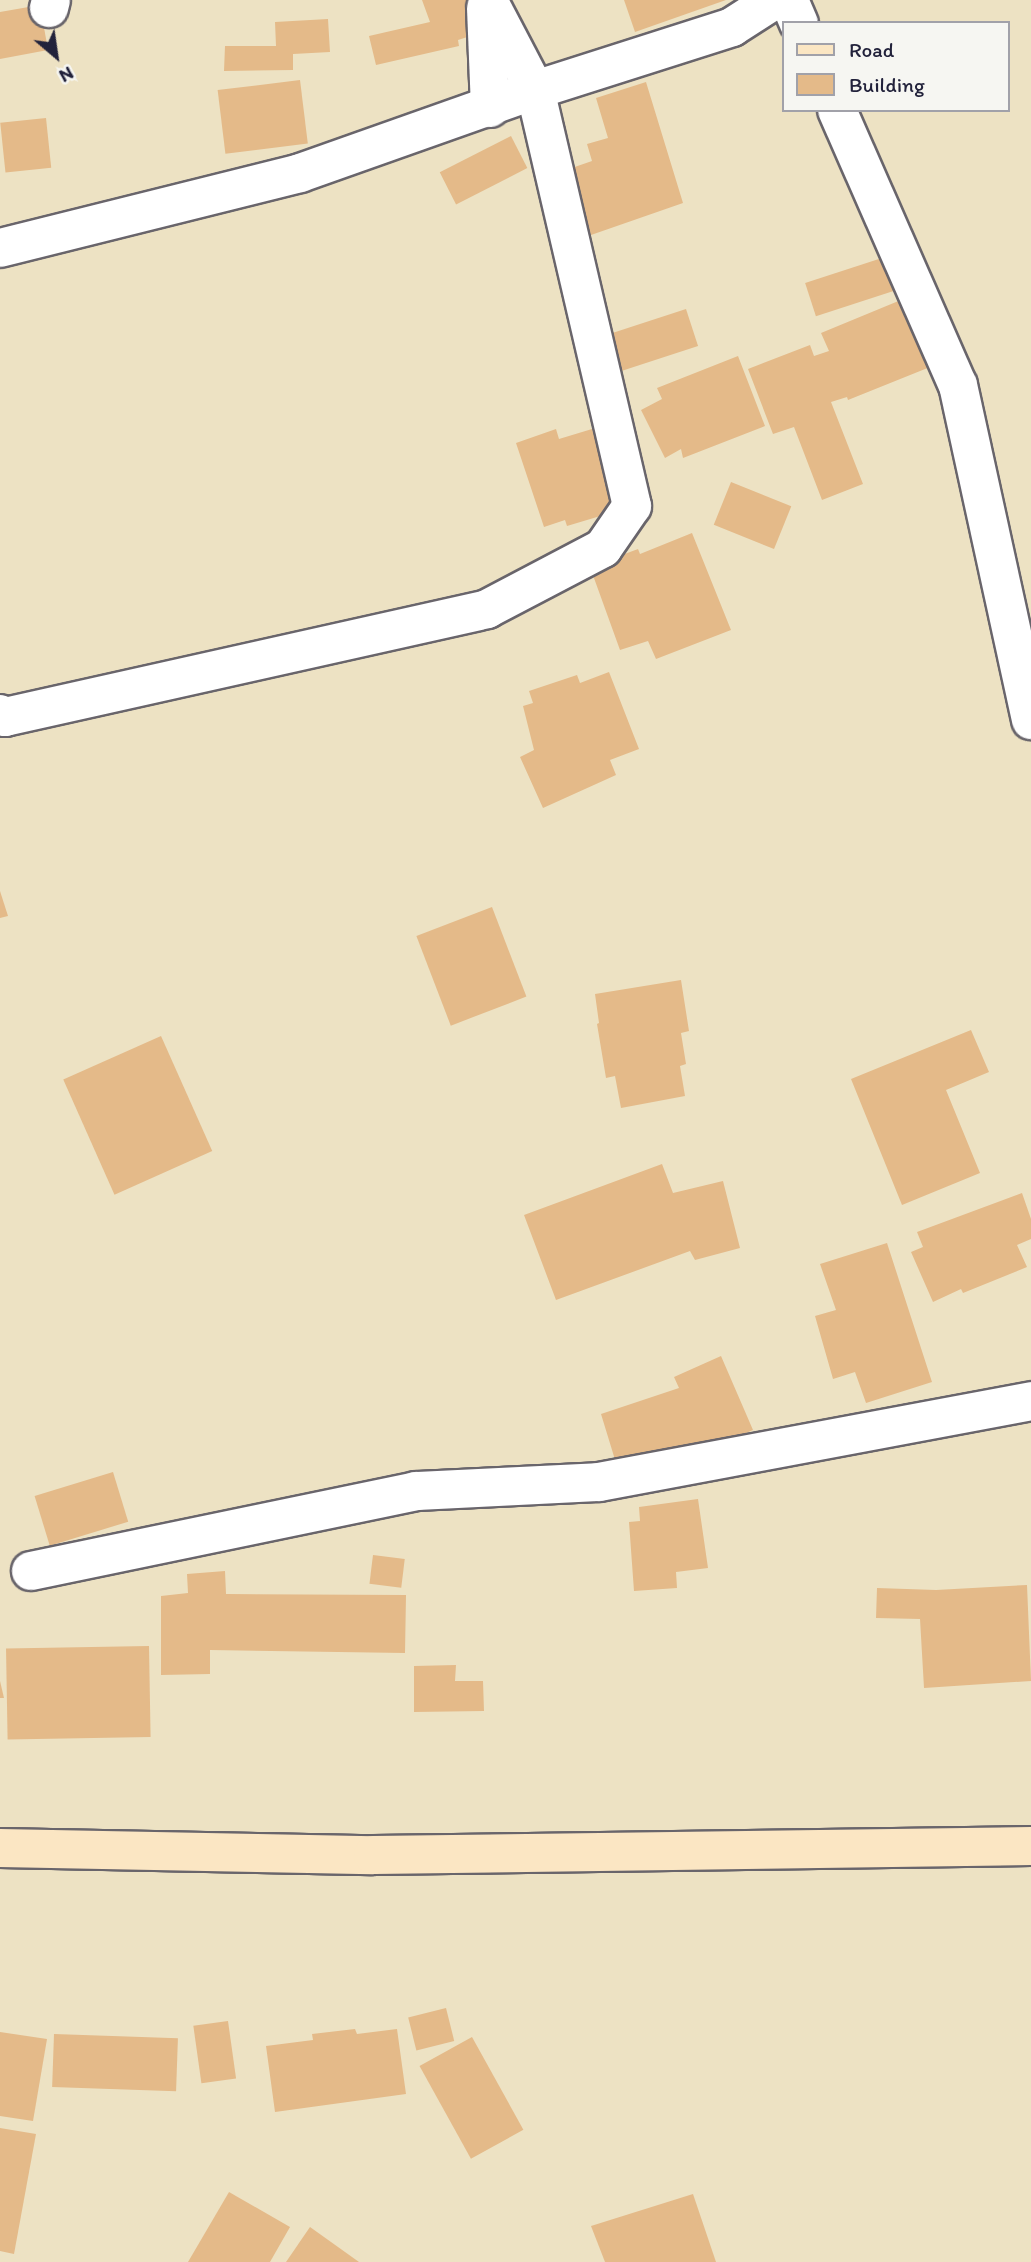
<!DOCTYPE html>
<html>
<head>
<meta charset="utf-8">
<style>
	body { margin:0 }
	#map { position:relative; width:1031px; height:2262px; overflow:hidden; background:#ede2c3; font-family:Itim,sans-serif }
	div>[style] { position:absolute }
	.building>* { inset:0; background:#e4ba89; transform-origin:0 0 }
	.roads { filter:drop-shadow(2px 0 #69656b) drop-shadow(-2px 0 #69656b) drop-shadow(0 2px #69656b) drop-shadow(0 -2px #69656b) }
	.street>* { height:38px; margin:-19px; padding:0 19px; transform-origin:19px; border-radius:19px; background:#fff }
	.secondary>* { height:38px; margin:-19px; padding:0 19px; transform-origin:19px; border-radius:19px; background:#fbe6c3 }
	span { translate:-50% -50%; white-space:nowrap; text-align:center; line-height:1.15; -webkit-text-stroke:7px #f6f6f2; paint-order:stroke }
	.legend { position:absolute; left:782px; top:21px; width:228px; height:91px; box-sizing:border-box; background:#f6f6f2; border:2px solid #a1a1a9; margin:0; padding:9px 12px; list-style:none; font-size:21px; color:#22223b }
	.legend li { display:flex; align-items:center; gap:14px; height:35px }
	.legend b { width:35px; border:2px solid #a1a1a9 }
	.north { position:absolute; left:21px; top:21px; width:70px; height:70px; -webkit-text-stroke:5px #f6f6f2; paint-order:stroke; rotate:151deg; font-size:19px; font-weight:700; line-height:28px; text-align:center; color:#22223b }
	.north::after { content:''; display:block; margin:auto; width:24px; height:32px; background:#22223b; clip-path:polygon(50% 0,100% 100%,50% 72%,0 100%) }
</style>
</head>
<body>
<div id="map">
	<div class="building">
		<i style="clip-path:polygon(422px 0,472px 0,483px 32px,458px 40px,459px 46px,376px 65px,369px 36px,430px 22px)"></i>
		<i style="clip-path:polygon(624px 0,726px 0,635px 32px)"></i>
		<i style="clip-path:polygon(40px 5px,48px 50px,0 59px,0 12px)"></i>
		<i style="clip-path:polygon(328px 19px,330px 52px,293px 54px,293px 70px,224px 71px,225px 46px,276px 46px,275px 22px)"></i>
		<i style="left:300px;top:80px;width:64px;height:83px;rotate:83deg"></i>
		<i style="clip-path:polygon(646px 82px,683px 203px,591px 235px,566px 170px,592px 161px,587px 144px,608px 138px,596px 98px)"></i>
		<i style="left:46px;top:118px;width:50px;height:46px;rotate:84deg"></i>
		<i style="left:511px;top:136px;width:36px;height:80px;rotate:63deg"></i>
		<i style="left:885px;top:257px;width:35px;height:84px;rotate:72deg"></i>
		<i style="clip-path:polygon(913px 295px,940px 363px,848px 400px,847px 397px,831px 402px,863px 484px,822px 500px,794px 427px,773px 434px,748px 369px,810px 345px,814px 356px,829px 351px,821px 333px)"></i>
		<i style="left:686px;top:309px;width:39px;height:83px;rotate:72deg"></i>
		<i style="clip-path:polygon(738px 356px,765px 426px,683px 458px,681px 449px,665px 458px,641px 410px,662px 399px,657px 388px)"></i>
		<i style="clip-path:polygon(556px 429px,559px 439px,592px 429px,617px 511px,567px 526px,565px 520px,544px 527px,516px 443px)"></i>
		<i style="left:731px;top:482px;width:65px;height:46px;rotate:22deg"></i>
		<i style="clip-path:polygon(692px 533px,731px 630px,656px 659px,648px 641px,620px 650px,590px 567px,638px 549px,640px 554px)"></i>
		<i style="clip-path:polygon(609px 672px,639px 749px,610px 760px,616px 775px,543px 808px,520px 757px,534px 750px,523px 706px,533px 703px,529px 691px,577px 675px,580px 683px)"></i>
		<i style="clip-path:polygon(0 891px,8px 916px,0 918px)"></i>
		<i style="left:492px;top:907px;width:96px;height:81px;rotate:69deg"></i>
		<i style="clip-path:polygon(681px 980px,689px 1031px,681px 1033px,686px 1064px,680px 1066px,685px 1096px,621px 1108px,615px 1076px,606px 1078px,597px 1024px,599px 1023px,595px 994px)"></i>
		<i style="clip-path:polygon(971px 1030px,989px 1072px,946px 1090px,980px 1173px,902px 1205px,851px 1079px)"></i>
		<i style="left:161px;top:1036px;width:126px;height:107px;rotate:66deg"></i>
		<i style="clip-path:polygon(662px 1164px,673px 1193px,723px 1181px,740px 1248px,695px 1260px,690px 1251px,556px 1300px,524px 1215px)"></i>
		<i style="clip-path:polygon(1022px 1193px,1031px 1219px,1031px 1239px,1017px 1245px,1027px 1267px,963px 1293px,961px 1289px,933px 1302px,911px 1252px,923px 1247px,917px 1232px)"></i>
		<i style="clip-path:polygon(887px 1243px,932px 1382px,866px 1403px,855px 1372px,833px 1379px,815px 1316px,836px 1310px,820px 1264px)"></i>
		<i style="clip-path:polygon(721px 1356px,753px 1430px,706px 1450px,703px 1443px,616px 1463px,601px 1414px,679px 1388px,674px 1377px)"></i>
		<i style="left:113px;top:1472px;width:52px;height:82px;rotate:73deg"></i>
		<i style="clip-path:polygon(698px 1499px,708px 1568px,676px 1572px,677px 1588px,634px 1591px,629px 1522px,640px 1521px,639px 1507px)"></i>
		<i style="left:373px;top:1555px;width:32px;height:29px;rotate:7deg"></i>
		<i style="clip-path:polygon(225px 1571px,226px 1594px,406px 1595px,405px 1653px,210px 1650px,210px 1674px,161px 1675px,161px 1596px,188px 1593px,187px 1574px)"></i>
		<i style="clip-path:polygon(1027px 1585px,1031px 1681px,924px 1688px,920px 1619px,876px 1618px,877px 1588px,936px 1590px)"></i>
		<i style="left:149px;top:1646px;width:91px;height:143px;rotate:89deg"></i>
		<i style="clip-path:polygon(456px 1665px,455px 1681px,483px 1681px,484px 1711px,414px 1712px,414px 1666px)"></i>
		<i style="clip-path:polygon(0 1681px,4px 1698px,0 1698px)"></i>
		<i style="left:446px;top:2008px;width:34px;height:39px;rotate:76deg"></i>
		<i style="left:228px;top:2021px;width:58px;height:35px;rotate:82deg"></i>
		<i style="clip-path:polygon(355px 2029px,357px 2034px,397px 2029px,406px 2094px,275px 2112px,266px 2046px,313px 2040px,312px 2034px)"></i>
		<i style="clip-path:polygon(0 2032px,47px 2039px,33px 2121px,0 2116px)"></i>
		<i style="left:54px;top:2034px;width:124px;height:53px;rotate:2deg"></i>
		<i style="left:472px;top:2037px;width:106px;height:60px;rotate:61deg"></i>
		<i style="clip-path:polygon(0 2128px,36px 2134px,14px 2254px,0 2251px)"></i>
		<i style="clip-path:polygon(229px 2192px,290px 2227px,270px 2262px,188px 2262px)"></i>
		<i style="clip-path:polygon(693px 2194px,716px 2262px,605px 2262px,591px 2226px)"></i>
		<i style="clip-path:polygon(310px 2227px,359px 2262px,286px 2262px)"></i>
	</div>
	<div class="roads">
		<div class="street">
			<i style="left:789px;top:0;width:25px;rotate:67deg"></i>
			<i style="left:49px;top:8px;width:8px;rotate:-76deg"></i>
			<i style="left:486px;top:8px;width:100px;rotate:87.7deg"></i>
			<i style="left:837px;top:110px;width:300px;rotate:66.3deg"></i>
			<i style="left:958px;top:385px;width:343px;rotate:77.7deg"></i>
			<i style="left:0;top:248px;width:309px;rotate:-14deg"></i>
			<i style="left:300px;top:173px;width:249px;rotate:-19.5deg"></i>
			<i style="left:535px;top:90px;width:207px;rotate:-17.7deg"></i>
			<i style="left:732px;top:27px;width:50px;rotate:-32.7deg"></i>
			<i style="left:0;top:714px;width:6px;rotate:31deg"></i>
			<i style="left:5px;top:717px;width:494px;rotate:-12.6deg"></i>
			<i style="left:487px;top:609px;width:131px;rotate:-27.7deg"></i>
			<i style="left:603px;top:548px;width:51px;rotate:-55.4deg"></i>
			<i style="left:632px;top:506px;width:427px;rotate:-103.1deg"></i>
			<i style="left:535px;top:90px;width:102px;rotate:-117.6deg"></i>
			<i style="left:31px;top:1571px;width:393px;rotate:-11.7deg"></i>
			<i style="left:416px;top:1491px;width:183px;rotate:-2.8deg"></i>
			<i style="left:599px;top:1482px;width:440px;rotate:-10.6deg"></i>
		</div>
		<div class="secondary">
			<i style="left:0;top:1848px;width:373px;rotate:1.1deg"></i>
			<i style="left:373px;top:1855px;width:658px;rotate:-0.78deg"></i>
		</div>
	</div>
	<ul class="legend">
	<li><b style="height:9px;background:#fbe6c3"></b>Road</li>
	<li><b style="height:19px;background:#e4ba89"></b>Building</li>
	</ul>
	<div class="north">N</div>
</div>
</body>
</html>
